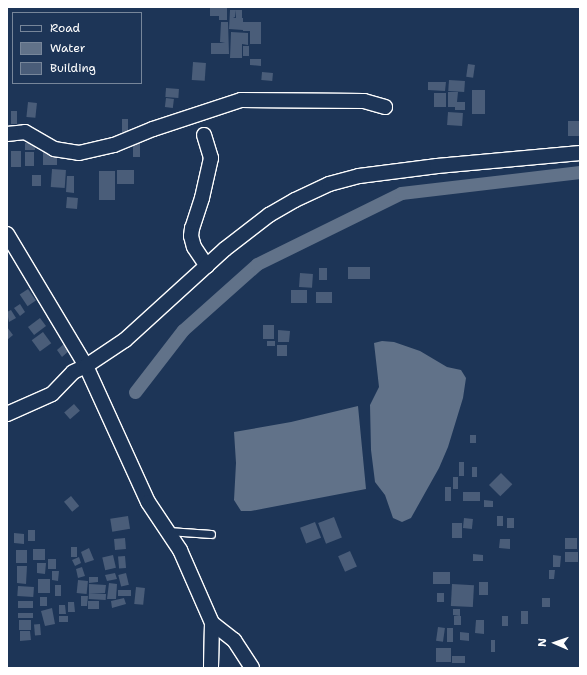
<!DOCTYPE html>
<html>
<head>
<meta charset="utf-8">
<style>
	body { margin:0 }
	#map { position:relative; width:587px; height:675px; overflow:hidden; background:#1d3557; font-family:"Shantell Sans",sans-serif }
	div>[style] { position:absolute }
	.water>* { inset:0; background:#617289 }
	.canal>* { height:13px; margin:-6.5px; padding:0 6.5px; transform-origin:6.5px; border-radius:6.5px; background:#617289 }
	.building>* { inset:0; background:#4a5d79; transform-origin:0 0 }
	.roads { filter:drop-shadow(1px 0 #fff) drop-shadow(-1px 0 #fff) drop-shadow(0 1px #fff) drop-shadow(0 -1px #fff) }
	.service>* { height:7px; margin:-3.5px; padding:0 3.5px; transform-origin:3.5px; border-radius:3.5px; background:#1d3557 }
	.minor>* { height:14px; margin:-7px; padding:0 7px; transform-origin:7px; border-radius:7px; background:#1d3557 }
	span { translate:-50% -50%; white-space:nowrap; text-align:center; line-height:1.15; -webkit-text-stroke:3px #1d3557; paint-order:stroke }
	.frame { position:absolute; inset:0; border:8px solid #fff; pointer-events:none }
	.legend { position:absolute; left:12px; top:12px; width:130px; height:72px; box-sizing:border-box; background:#1d3557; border:1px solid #77869a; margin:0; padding:5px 7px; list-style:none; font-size:12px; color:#fff }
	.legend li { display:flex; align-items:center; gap:8px; height:20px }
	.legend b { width:20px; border:1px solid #77869a }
	.north { position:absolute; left:535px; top:623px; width:40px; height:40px; -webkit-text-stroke:3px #1d3557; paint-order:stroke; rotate:272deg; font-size:11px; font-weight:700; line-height:16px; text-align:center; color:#fff }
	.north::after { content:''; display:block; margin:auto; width:14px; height:18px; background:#fff; clip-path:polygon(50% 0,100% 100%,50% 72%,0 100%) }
</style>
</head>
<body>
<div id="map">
	<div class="water">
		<i style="clip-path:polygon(382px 341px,394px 342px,420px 351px,447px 367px,461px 370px,466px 378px,463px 398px,448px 447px,439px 468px,411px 518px,402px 522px,393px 518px,385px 495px,375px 482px,371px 450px,370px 405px,379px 387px,374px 343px)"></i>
		<i style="clip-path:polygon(358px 406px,366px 489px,251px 511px,241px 511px,234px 500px,236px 463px,234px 432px,291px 422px)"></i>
	</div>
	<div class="canal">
		<i style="left:135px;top:392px;width:78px;rotate:-52.3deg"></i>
		<i style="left:183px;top:330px;width:99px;rotate:-41.7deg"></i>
		<i style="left:257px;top:264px;width:161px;rotate:-26.2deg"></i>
		<i style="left:401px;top:193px;width:180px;rotate:-6.7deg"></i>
	</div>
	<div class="building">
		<i style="clip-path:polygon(210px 7px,227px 7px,227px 20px,219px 20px,219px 16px,210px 16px)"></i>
		<i style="clip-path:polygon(230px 10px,236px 10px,235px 17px,233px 18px,243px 18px,243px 30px,229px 29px)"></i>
		<i style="left:236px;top:10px;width:6px;height:8px"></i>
		<i style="clip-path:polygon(221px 22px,228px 22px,229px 54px,211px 54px,211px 43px,225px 43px,220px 42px)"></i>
		<i style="clip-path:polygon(243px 22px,261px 22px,261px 44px,250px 44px,250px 31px,243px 31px)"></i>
		<i style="clip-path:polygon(231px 32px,248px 33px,248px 45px,242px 44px,242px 58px,230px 58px)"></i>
		<i style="left:243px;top:46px;width:6px;height:10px"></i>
		<i style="clip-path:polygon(250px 59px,261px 59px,261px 66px,250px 65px)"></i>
		<i style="left:193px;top:62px;width:13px;height:18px;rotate:4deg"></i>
		<i style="left:468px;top:64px;width:7px;height:13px;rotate:8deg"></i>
		<i style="left:262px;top:72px;width:11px;height:8px;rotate:5deg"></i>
		<i style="left:449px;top:80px;width:16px;height:11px;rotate:4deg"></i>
		<i style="clip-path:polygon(428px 82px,446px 82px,445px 91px,428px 90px)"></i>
		<i style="left:166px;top:88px;width:13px;height:9px;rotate:4deg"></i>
		<i style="left:472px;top:90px;width:13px;height:24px"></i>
		<i style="clip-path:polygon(448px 92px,458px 92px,457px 102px,465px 102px,465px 110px,455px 110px,455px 107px,448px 107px)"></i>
		<i style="left:434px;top:93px;width:12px;height:14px"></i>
		<i style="left:166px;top:98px;width:8px;height:9px;rotate:7deg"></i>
		<i style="left:28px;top:102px;width:9px;height:15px;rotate:6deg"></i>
		<i style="left:11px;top:111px;width:6px;height:13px"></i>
		<i style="left:448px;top:112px;width:15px;height:13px;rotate:4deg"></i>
		<i style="left:122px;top:119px;width:6px;height:13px"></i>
		<i style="left:568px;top:121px;width:11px;height:15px"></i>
		<i style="left:25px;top:143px;width:10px;height:7px"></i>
		<i style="left:133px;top:143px;width:7px;height:14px"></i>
		<i style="left:11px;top:151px;width:10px;height:16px"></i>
		<i style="left:25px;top:152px;width:9px;height:14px"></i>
		<i style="left:43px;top:152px;width:14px;height:13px"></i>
		<i style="left:52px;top:169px;width:14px;height:18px;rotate:4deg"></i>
		<i style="left:117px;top:170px;width:17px;height:14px"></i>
		<i style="left:99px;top:171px;width:16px;height:29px"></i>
		<i style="left:32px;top:175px;width:9px;height:11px"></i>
		<i style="clip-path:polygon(67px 176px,74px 176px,74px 193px,66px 192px)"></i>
		<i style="left:67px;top:197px;width:11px;height:11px;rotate:5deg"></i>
		<i style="left:348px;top:267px;width:22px;height:12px"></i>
		<i style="left:319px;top:268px;width:8px;height:12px"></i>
		<i style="left:300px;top:273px;width:13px;height:14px;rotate:4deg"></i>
		<i style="left:28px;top:289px;width:14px;height:10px;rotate:56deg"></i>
		<i style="left:291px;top:290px;width:16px;height:13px"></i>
		<i style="left:316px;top:292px;width:16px;height:11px"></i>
		<i style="clip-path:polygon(20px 304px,25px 312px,20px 316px,14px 308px)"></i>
		<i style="clip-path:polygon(11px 310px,16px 318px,9px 322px,7px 312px)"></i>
		<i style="left:40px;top:318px;width:10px;height:15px;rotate:53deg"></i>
		<i style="left:263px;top:325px;width:11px;height:14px"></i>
		<i style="clip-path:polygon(7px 327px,13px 335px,7px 340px)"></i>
		<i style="clip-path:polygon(278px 330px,290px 331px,289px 342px,278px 342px)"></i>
		<i style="left:43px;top:332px;width:14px;height:14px;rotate:54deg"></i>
		<i style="left:267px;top:341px;width:8px;height:5px"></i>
		<i style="clip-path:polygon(65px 343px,70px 350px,62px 357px,57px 350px)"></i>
		<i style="left:277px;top:345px;width:10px;height:11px"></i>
		<i style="left:74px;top:404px;width:9px;height:13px;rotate:49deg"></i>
		<i style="left:470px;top:435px;width:6px;height:8px"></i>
		<i style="left:459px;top:462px;width:5px;height:14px"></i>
		<i style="left:472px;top:467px;width:5px;height:10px"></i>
		<i style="left:501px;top:473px;width:16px;height:17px;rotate:45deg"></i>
		<i style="left:453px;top:477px;width:5px;height:12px"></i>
		<i style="left:445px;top:487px;width:6px;height:14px"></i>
		<i style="left:463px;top:492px;width:17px;height:9px"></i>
		<i style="left:71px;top:496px;width:13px;height:9px;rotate:51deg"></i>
		<i style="clip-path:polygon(484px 500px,493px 501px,493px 507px,484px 507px)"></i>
		<i style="left:128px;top:516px;width:13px;height:18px;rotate:81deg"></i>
		<i style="left:497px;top:516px;width:6px;height:10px"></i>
		<i style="left:334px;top:517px;width:22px;height:17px;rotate:69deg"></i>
		<i style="left:464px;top:518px;width:9px;height:10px;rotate:6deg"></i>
		<i style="left:507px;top:518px;width:7px;height:10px"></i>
		<i style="left:315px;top:522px;width:17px;height:16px;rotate:69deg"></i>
		<i style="left:452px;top:523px;width:10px;height:15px"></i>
		<i style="left:28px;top:530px;width:7px;height:11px"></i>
		<i style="clip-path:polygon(14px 533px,24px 534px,24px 544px,14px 543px)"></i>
		<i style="left:125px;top:538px;width:11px;height:11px;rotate:85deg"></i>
		<i style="left:565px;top:538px;width:12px;height:11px"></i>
		<i style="clip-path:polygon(500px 539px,510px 539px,510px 549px,499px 548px)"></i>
		<i style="left:71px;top:547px;width:6px;height:10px"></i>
		<i style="clip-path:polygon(89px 548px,94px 560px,85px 563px,81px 552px)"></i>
		<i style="left:33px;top:549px;width:12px;height:11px"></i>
		<i style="left:16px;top:550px;width:11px;height:13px"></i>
		<i style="left:350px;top:551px;width:17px;height:13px;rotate:66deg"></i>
		<i style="left:565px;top:552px;width:13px;height:10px"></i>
		<i style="clip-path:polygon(473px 554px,483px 555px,483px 561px,473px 561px)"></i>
		<i style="left:113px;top:555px;width:13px;height:11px;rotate:77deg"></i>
		<i style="clip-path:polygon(553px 555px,561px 556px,560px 567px,553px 567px)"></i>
		<i style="left:125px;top:556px;width:12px;height:7px;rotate:85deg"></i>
		<i style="clip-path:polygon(79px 557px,81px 563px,75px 566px,72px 560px)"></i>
		<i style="left:48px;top:559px;width:8px;height:10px"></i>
		<i style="clip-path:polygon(37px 563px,46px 563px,45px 574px,37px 573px)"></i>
		<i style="clip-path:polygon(17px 566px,27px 566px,26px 584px,17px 583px)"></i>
		<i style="clip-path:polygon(82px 567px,85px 576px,78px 578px,76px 569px)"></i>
		<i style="clip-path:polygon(549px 570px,555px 570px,554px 579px,549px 579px)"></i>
		<i style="clip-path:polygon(52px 571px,59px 571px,58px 581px,52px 580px)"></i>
		<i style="left:433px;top:572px;width:17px;height:12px"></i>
		<i style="clip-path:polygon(115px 573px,117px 579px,107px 581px,105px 575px)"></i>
		<i style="left:126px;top:573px;width:12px;height:8px;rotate:76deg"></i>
		<i style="clip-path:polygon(89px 577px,98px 577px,98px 582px,89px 583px)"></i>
		<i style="left:38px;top:579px;width:12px;height:14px"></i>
		<i style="left:78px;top:580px;width:10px;height:13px;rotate:6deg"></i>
		<i style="left:479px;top:582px;width:9px;height:13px"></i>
		<i style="clip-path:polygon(109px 583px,117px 584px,116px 599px,107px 599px)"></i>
		<i style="clip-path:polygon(89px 584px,106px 585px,105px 593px,89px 593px)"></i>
		<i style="left:452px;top:584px;width:22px;height:22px;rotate:3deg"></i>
		<i style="left:55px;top:585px;width:6px;height:11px"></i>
		<i style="left:18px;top:586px;width:16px;height:10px;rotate:4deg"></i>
		<i style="left:136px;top:587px;width:9px;height:17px;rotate:6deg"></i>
		<i style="left:118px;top:590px;width:13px;height:6px"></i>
		<i style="left:89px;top:593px;width:17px;height:6px;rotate:3deg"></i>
		<i style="left:437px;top:593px;width:7px;height:9px"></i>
		<i style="clip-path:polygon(81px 596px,88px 596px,87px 606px,81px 606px)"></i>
		<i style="left:40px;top:597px;width:7px;height:9px"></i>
		<i style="clip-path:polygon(124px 598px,126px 604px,112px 608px,111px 601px)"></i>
		<i style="left:542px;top:598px;width:8px;height:9px"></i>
		<i style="left:33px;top:601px;width:7px;height:15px;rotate:90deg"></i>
		<i style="left:88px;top:601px;width:11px;height:8px"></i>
		<i style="clip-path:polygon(68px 602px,74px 602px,75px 612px,68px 612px)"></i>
		<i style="clip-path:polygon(59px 605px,65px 605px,66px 614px,59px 614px)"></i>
		<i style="clip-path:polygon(52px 608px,55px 624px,45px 626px,41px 611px)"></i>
		<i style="clip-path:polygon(453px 609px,460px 609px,460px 616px,453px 615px)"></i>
		<i style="left:521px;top:611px;width:7px;height:13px"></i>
		<i style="left:18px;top:613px;width:15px;height:5px"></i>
		<i style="left:59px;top:616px;width:9px;height:6px"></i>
		<i style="left:454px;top:616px;width:7px;height:9px"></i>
		<i style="left:502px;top:616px;width:6px;height:10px"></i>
		<i style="left:19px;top:620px;width:12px;height:10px"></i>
		<i style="clip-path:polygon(476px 620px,484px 620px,484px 634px,475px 633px)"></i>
		<i style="left:40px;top:624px;width:11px;height:6px;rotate:85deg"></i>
		<i style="left:438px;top:627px;width:7px;height:14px;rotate:8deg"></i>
		<i style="left:447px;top:628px;width:6px;height:14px"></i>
		<i style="clip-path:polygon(20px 631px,30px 631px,31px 640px,20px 641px)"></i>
		<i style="clip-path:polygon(460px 632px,469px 633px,469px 641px,460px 640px)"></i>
		<i style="left:491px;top:640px;width:4px;height:12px"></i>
		<i style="left:436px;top:648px;width:15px;height:14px"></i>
		<i style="left:452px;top:656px;width:13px;height:7px"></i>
	</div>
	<div class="roads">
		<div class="service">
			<i style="left:168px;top:531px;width:43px;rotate:4deg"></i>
		</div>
		<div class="minor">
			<i style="left:7px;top:134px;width:18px;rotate:-6deg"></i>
			<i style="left:25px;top:132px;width:34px;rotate:30deg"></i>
			<i style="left:54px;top:149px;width:25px;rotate:9deg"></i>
			<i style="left:79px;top:153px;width:36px;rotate:-13deg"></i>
			<i style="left:114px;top:145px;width:42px;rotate:-22.3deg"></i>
			<i style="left:153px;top:129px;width:93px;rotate:-18.2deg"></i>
			<i style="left:241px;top:100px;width:123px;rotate:0.5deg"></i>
			<i style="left:364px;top:101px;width:22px;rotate:16deg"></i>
			<i style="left:204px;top:135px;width:24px;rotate:73deg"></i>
			<i style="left:211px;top:158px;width:41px;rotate:102.7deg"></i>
			<i style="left:202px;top:198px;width:32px;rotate:108deg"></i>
			<i style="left:192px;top:228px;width:8px;rotate:97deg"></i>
			<i style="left:191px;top:236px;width:11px;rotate:75deg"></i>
			<i style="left:194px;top:247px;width:23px;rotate:56deg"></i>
			<i style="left:7px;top:234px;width:154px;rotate:59.1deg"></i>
			<i style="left:86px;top:366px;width:149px;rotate:65.5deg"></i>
			<i style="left:148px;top:502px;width:58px;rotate:56.3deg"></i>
			<i style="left:180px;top:550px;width:80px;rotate:66.3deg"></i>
			<i style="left:212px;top:623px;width:45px;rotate:91.3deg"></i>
			<i style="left:7px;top:414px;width:49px;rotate:-24deg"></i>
			<i style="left:52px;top:394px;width:30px;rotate:-46deg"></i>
			<i style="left:73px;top:372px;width:14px;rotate:-25deg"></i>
			<i style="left:86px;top:366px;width:47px;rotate:-33.7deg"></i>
			<i style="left:125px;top:340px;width:135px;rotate:-42.3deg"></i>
			<i style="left:225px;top:249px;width:56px;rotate:-37.7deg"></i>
			<i style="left:269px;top:215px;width:30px;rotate:-30deg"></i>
			<i style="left:295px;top:200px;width:38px;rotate:-25deg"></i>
			<i style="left:329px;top:184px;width:31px;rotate:-15deg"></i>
			<i style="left:359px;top:176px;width:79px;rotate:-7.3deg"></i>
			<i style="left:437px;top:166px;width:144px;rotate:-5.2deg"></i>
			<i style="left:212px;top:623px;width:28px;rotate:38deg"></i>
			<i style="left:234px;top:640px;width:33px;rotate:57deg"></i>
		</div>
	</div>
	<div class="frame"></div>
	<ul class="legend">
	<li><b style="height:5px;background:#1d3557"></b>Road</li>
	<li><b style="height:11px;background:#617289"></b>Water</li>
	<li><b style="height:11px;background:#4a5d79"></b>Building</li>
	</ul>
	<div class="north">N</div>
</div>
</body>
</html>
